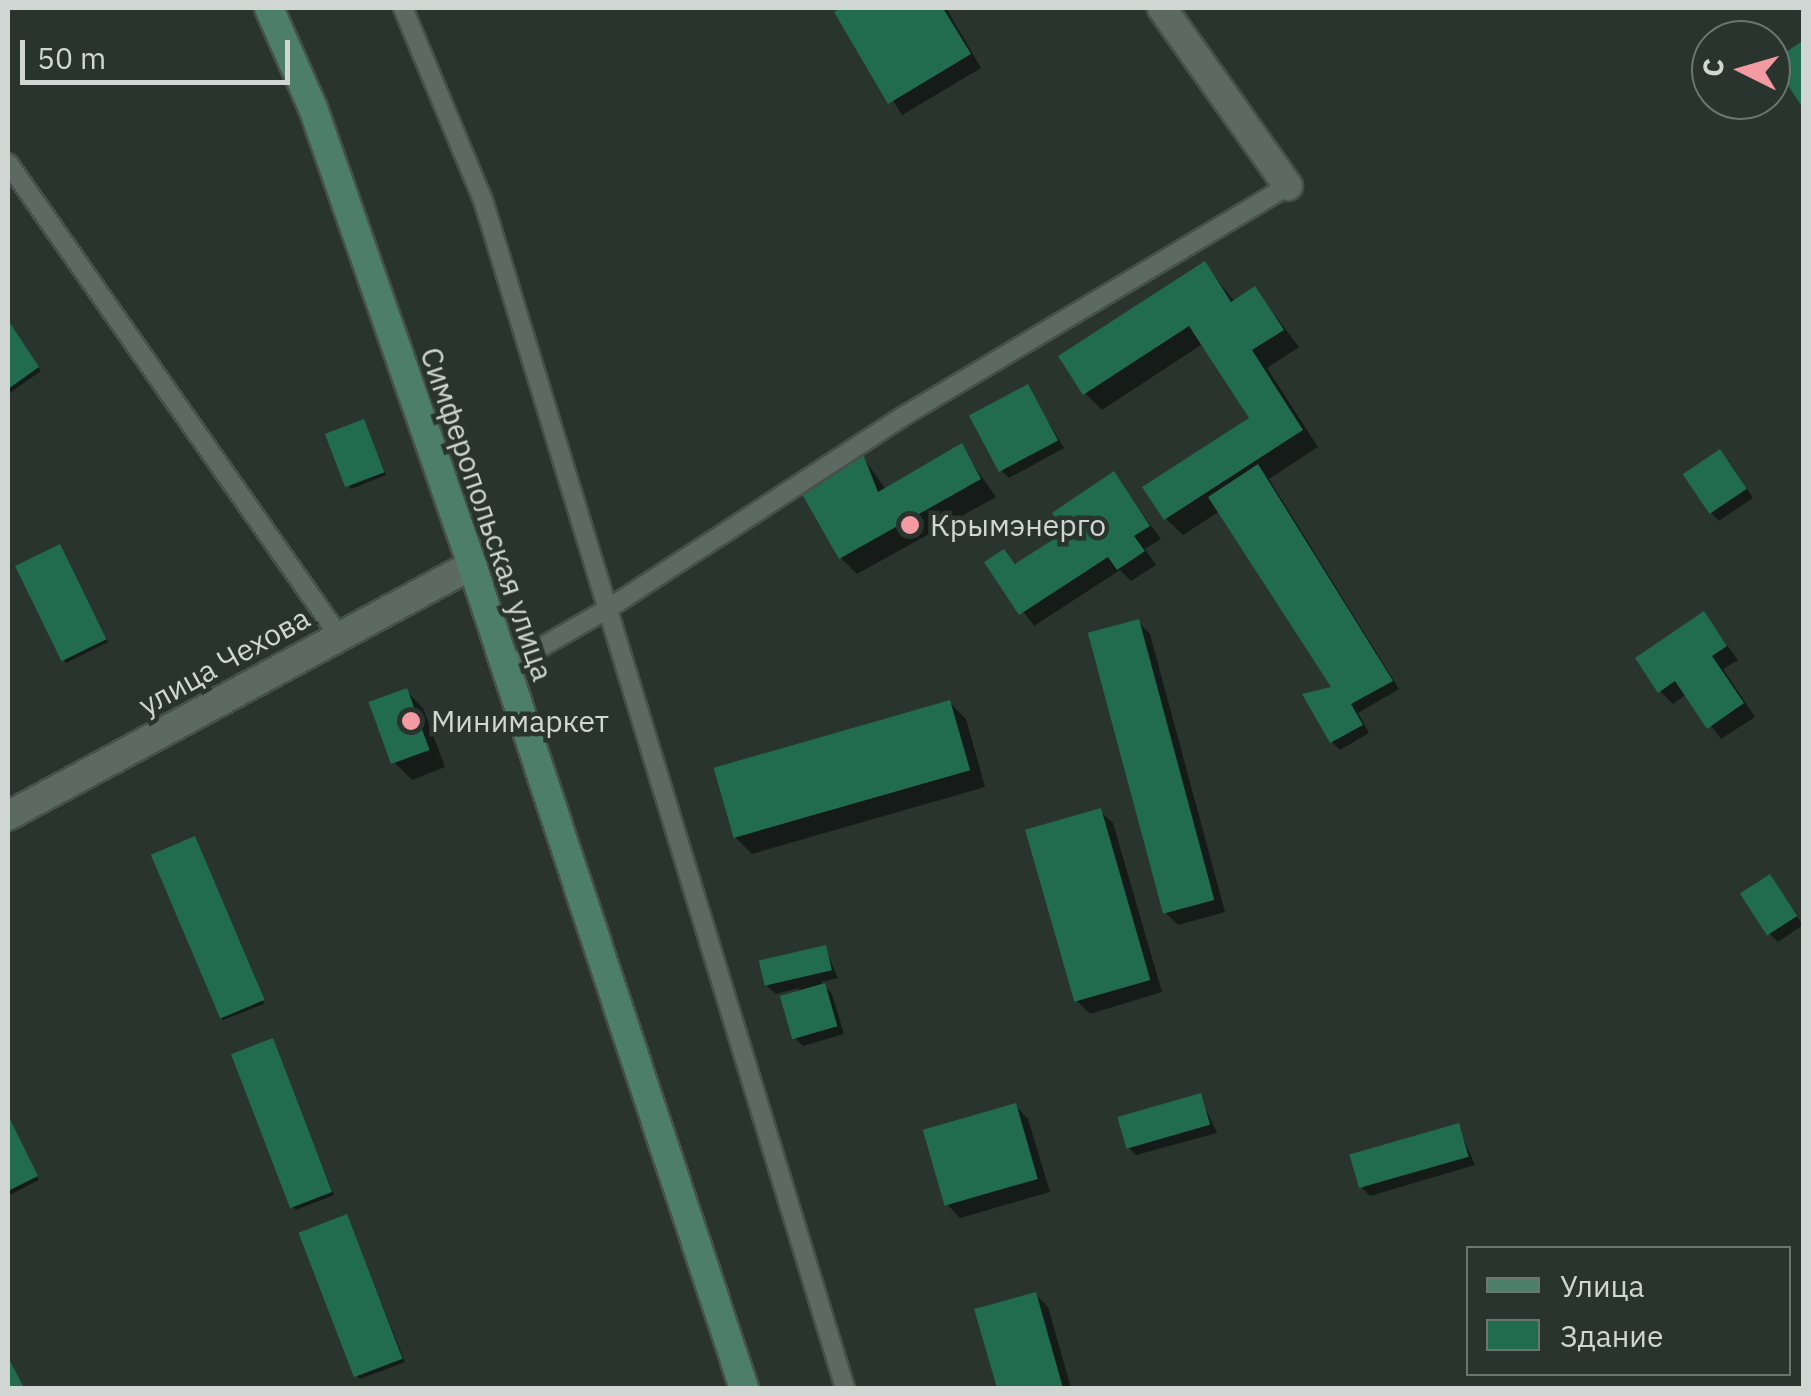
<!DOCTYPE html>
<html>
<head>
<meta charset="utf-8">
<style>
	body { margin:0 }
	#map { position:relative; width:1811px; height:1396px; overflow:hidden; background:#29342f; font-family:"IBM Plex Sans",sans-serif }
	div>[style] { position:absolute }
	.shadow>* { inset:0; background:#0007 }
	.building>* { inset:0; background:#216b4f; transform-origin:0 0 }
	.roads { filter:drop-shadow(2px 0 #46504c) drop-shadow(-2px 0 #46504c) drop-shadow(0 2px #46504c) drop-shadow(0 -2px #46504c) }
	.service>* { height:18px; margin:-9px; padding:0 9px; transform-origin:9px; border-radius:9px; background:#5d6963 }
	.minor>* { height:28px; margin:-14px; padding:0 14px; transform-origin:14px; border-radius:14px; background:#5d6963 }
	.secondary>* { height:28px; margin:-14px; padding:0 14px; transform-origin:14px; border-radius:14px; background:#4d7d6b }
	.dots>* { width:28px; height:28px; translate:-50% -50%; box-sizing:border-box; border:5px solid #29342f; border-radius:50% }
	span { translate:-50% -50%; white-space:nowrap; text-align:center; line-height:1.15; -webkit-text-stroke:9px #29342f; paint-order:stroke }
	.street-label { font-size:30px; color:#cfd6d3 }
	.poi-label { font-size:30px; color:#cfd6d3 }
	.left { translate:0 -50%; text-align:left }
	.frame { position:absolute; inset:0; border:10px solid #cfd6d3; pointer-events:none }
	.legend { position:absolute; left:1466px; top:1246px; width:325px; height:130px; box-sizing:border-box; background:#29342f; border:2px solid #6b7571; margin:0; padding:12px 18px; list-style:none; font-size:30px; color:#cfd6d3 }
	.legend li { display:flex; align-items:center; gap:20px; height:50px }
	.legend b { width:50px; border:2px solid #6b7571 }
	.north { position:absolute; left:1691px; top:20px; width:100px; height:100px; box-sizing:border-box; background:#29342f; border:2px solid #6b7571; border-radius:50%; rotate:275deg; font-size:28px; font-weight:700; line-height:40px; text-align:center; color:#cfd6d3 }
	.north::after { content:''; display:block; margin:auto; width:35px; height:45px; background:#f49aa2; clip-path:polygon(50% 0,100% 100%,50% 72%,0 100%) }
	.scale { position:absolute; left:20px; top:40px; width:270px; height:45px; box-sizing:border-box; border:5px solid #cfd6d3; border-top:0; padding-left:12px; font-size:30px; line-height:35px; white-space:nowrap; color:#cfd6d3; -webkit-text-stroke:8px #29342f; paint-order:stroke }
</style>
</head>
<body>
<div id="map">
	<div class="shadow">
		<i style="clip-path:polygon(847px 8px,946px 8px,981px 68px,902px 115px,837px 13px)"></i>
		<i style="clip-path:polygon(1204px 264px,1235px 302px,1255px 289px,1299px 347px,1267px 368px,1318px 447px,1269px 479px,1399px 689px,1358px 713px,1369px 733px,1340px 750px,1332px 742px,1335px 688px,1220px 511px,1183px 535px,1166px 519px,1252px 418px,1204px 343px,1102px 410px,1085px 393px)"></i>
		<i style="clip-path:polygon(8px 323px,41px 371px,8px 394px)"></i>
		<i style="clip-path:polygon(1027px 387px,1064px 448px,1009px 478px,1001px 470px)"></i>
		<i style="clip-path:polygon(363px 422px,386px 475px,351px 489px,348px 485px)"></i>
		<i style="clip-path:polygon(961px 447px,996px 497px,857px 574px,841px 558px,863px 457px,886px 490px)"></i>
		<i style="clip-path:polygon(1728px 460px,1753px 498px,1719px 521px,1711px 513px)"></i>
		<i style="clip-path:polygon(1114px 475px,1161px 539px,1145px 549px,1156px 565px,1131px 581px,1120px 570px,1034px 626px,987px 563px,1004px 552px,1017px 565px,1068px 532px)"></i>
		<i style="clip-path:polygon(60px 547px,108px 642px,66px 663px,63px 659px)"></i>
		<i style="clip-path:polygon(1704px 614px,1738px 660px,1723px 669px,1755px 717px,1721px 739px,1687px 694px,1673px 704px,1660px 691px)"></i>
		<i style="clip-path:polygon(1138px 622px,1150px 634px,1225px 912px,1178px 925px,1165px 912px)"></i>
		<i style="clip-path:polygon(406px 691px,423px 708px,445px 767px,412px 780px,395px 763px)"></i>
		<i style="clip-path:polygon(949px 702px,966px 719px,985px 787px,752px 854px,735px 837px)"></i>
		<i style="clip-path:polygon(1100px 811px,1113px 823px,1162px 992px,1090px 1014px,1077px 1001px)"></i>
		<i style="clip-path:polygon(195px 839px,264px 1004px,223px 1020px,220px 1017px)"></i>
		<i style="clip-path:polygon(1769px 877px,1803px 925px,1778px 942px,1770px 934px)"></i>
		<i style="clip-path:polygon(825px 948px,838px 978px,821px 982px,832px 994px,844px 1034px,803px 1046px,795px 1038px,799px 988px,776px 994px,767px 986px)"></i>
		<i style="clip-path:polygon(272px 1041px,334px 1195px,296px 1210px,293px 1207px)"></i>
		<i style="clip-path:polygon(1200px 1096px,1217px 1133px,1136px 1155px,1128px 1147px)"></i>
		<i style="clip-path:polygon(1016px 1106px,1028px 1119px,1050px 1192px,960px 1218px,948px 1205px)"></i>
		<i style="clip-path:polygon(8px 1116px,39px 1180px,8px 1196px)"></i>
		<i style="clip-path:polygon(1458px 1126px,1475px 1165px,1370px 1196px,1362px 1188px)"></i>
		<i style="clip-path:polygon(347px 1217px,405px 1362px,360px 1379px,357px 1376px)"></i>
		<i style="clip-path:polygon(1035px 1294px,1048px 1307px,1071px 1388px,999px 1388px,977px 1311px)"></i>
	</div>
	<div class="building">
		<i style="clip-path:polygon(842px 8px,943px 8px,971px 54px,888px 104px,834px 12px)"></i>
		<i style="clip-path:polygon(1804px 40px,1804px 110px,1772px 61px)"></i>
		<i style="clip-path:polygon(1205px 261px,1231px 302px,1255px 286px,1284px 330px,1252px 350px,1303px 430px,1164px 520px,1142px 487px,1249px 418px,1189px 326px,1083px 395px,1058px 356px)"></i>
		<i style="clip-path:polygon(8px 320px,39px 367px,8px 389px)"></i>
		<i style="left:1028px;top:384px;width:64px;height:67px;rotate:62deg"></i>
		<i style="left:364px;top:419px;width:57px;height:42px;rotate:69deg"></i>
		<i style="clip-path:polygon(962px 443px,981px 479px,839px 559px,802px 494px,863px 454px,878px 492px)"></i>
		<i style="left:1720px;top:449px;width:48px;height:45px;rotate:56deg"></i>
		<i style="clip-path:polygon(1258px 464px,1393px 681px,1351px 704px,1363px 725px,1330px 743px,1302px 694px,1331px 687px,1208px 497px)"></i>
		<i style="clip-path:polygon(1114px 471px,1150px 526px,1134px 536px,1145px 551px,1117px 570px,1108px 557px,1019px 615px,984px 562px,1004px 549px,1015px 564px,1065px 532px,1052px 513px)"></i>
		<i style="left:60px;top:544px;width:106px;height:50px;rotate:64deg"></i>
		<i style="clip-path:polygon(1704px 611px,1727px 646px,1712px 656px,1744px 703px,1707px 729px,1675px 681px,1658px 693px,1635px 658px)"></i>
		<i style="left:1139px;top:619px;width:291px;height:53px;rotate:75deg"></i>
		<i style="left:407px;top:688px;width:66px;height:41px;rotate:70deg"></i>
		<i style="left:950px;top:700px;width:73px;height:246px;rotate:74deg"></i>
		<i style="left:1101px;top:808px;width:179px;height:79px;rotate:74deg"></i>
		<i style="left:195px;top:836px;width:178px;height:48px;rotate:67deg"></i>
		<i style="left:1770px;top:874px;width:50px;height:36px;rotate:57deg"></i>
		<i style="left:826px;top:945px;width:26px;height:69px;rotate:77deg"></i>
		<i style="left:825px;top:983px;width:45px;height:47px;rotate:74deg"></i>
		<i style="left:273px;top:1038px;width:165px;height:45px;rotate:69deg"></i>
		<i style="left:1201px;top:1093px;width:33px;height:87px;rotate:74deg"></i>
		<i style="left:1016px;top:1103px;width:79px;height:97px;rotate:74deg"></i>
		<i style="clip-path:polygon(8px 1115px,38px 1176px,8px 1191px)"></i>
		<i style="left:1459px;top:1123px;width:35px;height:114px;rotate:74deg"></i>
		<i style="left:347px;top:1214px;width:155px;height:52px;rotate:69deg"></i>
		<i style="clip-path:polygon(1036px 1292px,1063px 1388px,997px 1388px,974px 1309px)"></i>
		<i style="clip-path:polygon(8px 1357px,24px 1388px,8px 1388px)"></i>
	</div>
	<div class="roads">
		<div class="service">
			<i style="left:403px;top:8px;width:208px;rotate:67.4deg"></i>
			<i style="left:483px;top:200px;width:1242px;rotate:73.05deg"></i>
			<i style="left:8px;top:163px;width:577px;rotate:55.02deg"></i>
			<i style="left:505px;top:668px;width:116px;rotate:-29.9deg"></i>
			<i style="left:606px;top:610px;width:353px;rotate:-33.1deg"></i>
			<i style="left:902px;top:417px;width:450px;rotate:-30.9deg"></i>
		</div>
		<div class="minor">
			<i style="left:1162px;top:8px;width:218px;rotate:54.7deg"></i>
			<i style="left:8px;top:816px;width:528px;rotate:-28.41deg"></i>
		</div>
		<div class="secondary">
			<i style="left:269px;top:8px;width:109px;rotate:66.3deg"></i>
			<i style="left:313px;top:108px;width:484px;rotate:70.8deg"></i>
			<i style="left:472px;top:565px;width:867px;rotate:71.71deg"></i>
		</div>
	</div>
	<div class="dots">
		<i style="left:910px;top:525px;background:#f49aa2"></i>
		<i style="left:411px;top:721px;background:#f49aa2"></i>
	</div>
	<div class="street-label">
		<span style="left:487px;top:514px;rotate:71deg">Симферопольская улица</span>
		<span style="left:224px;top:661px;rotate:-29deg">улица Чехова</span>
	</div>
	<div class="poi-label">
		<span class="left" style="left:930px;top:525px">Крымэнерго</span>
		<span class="left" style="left:431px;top:721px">Минимаркет</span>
	</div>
	<div class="frame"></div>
	<ul class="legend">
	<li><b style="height:12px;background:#4d7d6b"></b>Улица</li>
	<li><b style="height:28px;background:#216b4f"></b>Здание</li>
	</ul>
	<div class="north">С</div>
	<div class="scale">50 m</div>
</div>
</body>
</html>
